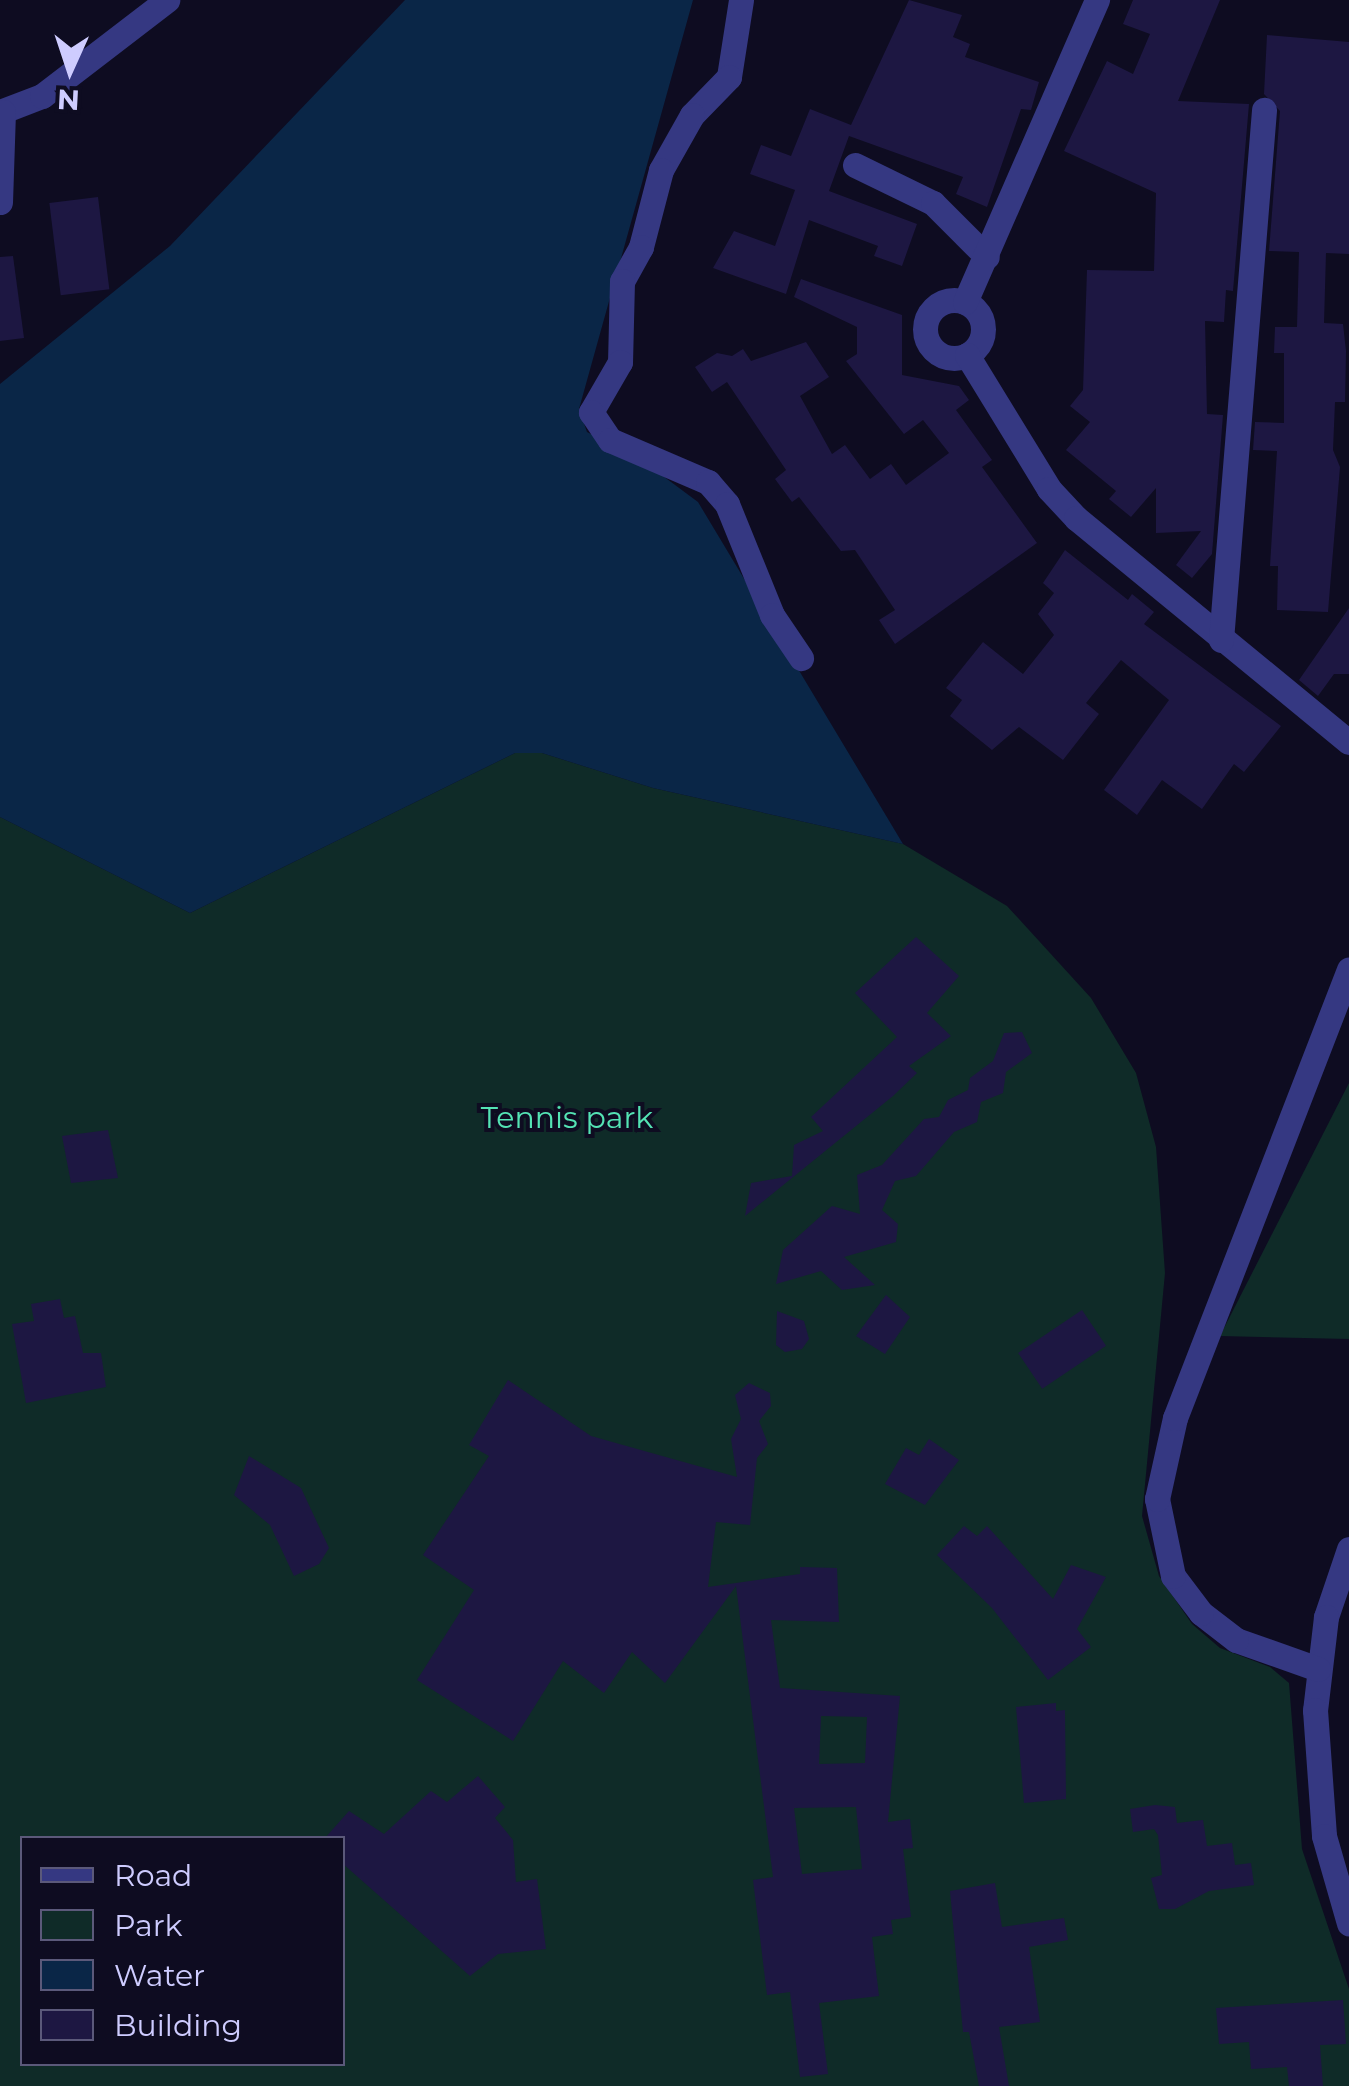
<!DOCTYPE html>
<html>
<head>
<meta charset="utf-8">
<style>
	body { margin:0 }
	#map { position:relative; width:1349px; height:2086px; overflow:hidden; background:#0e0c21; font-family:Montserrat,sans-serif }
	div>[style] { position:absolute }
	.green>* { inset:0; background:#0f2b28 }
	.water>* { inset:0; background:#0a2647 }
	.building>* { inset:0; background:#1d1742; transform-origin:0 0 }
	.minor>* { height:25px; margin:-12.5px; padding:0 12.5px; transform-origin:12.5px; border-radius:12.5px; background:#353882 }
	.minor>.ring { margin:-12.5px; padding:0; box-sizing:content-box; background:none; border:25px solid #353882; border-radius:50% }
	span { translate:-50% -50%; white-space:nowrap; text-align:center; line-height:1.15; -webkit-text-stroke:8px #0e0c21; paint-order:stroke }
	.park-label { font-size:30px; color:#54e3b4 }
	.legend { position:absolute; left:20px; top:1836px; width:325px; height:230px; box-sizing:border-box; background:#0e0c21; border:2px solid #5b597a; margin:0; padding:12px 18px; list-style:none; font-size:30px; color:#ceccff }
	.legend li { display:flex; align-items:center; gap:20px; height:50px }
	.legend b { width:50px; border:2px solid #5b597a }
	.north { position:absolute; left:20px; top:20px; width:100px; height:100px; -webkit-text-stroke:8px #0e0c21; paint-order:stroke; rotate:183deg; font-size:28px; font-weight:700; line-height:40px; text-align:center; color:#ceccff }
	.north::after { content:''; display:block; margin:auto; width:35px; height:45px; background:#ceccff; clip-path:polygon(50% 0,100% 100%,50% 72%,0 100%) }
</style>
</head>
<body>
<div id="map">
	<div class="green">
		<i style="clip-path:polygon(evenodd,515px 753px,542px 753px,653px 788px,903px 844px,1007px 906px,1091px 998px,1136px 1073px,1156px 1147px,1165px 1273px,1142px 1516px,1159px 1576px,1192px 1624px,1220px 1648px,1270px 1667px,1289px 1683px,1302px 1849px,1349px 1989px,1349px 2086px,0 2086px,0 817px,190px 913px,515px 753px,22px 1838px,342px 1838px,342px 2064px,22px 2064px,22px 1838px)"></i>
		<i style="clip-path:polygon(1349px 1083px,1349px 1339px,1220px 1336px)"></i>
	</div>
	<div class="water">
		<i style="clip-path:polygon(405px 0,693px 0,579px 409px,587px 432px,640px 459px,698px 502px,903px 844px,653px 788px,542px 753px,515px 753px,190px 913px,0 817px,0 384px,170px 246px)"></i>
	</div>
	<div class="building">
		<i style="clip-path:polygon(909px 0,962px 15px,953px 37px,970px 44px,965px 57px,1039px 82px,1031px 110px,1021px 109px,987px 207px,956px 194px,963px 177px,849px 136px,829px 191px,917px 224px,902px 266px,874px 256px,878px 246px,809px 220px,786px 294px,713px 268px,734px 231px,775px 246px,795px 190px,750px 174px,761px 145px,791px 156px,810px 109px,851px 125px)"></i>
		<i style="clip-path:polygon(1133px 0,1220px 0,1178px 101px,1249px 104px,1233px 291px,1226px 290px,1224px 322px,1205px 321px,1207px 414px,1223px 415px,1212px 554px,1192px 578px,1176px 565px,1201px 531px,1156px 533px,1156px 488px,1131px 517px,1109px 499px,1116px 491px,1066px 450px,1090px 422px,1070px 406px,1083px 390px,1087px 270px,1154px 271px,1156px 193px,1064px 151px,1107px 61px,1133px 74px,1150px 34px,1123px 24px)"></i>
		<i style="clip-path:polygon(1267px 35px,1349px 42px,1349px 254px,1326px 253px,1324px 323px,1343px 324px,1346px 351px,1345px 402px,1335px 402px,1333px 450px,1340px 467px,1328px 612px,1277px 610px,1278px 566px,1270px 566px,1277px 451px,1253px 450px,1255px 422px,1284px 423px,1284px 353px,1274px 353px,1275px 327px,1297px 327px,1299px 252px,1269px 251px,1280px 111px,1264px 94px)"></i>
		<i style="left:98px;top:197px;width:93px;height:49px;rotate:83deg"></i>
		<i style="clip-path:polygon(13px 256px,24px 338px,0 341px,0 257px)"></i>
		<i style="clip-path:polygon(801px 279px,902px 315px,902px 375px,959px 386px,969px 400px,956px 410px,992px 460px,982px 467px,1037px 543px,895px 644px,879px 620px,895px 610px,855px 550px,841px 551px,799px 497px,792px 502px,775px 479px,786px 470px,727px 382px,712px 392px,695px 367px,717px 353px,732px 356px,743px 349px,751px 361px,806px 342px,829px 377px,800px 396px,832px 454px,845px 445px,870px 479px,891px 464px,906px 485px,949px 453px,923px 420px,904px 434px,846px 361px,857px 354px,857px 327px,794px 297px)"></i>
		<i style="clip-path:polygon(1065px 550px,1128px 600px,1132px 594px,1154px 612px,1144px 624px,1281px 726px,1244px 772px,1234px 764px,1202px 809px,1162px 780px,1137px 815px,1104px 790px,1169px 700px,1121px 660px,1086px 703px,1099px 714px,1063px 760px,1019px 727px,992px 750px,950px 716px,962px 700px,946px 688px,983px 642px,1023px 674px,1054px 635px,1038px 614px,1054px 593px,1043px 583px)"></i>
		<i style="clip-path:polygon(1349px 608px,1349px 674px,1334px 674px,1318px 696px,1299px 680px)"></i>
		<i style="clip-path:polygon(916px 937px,959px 976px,927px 1013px,951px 1036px,909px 1066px,917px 1073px,893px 1096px,745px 1216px,751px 1183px,792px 1176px,794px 1145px,823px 1131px,811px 1117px,897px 1037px,855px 993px)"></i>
		<i style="clip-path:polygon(1022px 1032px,1032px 1053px,1006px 1072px,1003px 1093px,981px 1102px,977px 1122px,954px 1132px,916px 1176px,895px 1181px,882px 1210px,898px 1224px,896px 1242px,844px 1257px,875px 1285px,842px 1290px,821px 1271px,776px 1284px,783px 1250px,832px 1206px,860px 1214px,857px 1175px,882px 1165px,924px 1119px,939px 1117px,948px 1100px,968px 1090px,970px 1078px,993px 1061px,1004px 1033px)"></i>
		<i style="clip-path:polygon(108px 1130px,118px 1178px,71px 1183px,62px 1136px)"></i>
		<i style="clip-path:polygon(886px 1295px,910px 1317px,885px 1354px,856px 1336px)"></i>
		<i style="clip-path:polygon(60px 1299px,64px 1318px,75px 1316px,83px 1353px,101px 1353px,106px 1387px,26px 1403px,12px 1324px,34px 1321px,31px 1304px)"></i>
		<i style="left:1082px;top:1310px;width:43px;height:77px;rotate:56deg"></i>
		<i style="clip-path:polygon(777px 1311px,804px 1321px,809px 1339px,802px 1349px,785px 1352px,776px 1345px)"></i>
		<i style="clip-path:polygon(evenodd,508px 1380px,591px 1436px,737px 1477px,731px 1439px,741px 1419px,735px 1395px,749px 1383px,770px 1393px,771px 1406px,759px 1421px,768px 1444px,757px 1458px,750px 1525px,716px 1522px,708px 1587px,800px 1574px,800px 1567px,837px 1568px,839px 1622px,771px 1620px,780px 1688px,900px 1696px,888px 1822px,910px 1819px,913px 1848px,903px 1849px,911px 1917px,891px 1920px,893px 1934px,872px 1937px,879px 1996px,819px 2003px,828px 2074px,800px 2077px,790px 1992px,767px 1995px,753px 1880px,773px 1877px,736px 1586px,665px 1683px,632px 1652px,604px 1693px,563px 1661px,513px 1741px,417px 1680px,474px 1590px,423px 1555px,489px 1456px,469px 1445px,508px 1380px,821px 1716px,867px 1717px,865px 1763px,819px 1764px,821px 1716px,508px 1380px,856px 1807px,862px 1869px,802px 1874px,794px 1808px,856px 1807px)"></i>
		<i style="clip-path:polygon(929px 1439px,959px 1460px,925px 1505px,885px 1484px,906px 1448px,919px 1455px)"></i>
		<i style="clip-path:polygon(249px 1456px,301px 1488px,329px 1548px,319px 1564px,294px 1576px,270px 1525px,234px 1495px)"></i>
		<i style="clip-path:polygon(964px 1526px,977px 1536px,987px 1526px,1053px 1599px,1071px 1565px,1106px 1577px,1077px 1629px,1091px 1647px,1048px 1680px,992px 1608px,937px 1555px)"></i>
		<i style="clip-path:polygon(1056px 1703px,1056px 1711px,1065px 1710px,1066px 1799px,1024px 1803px,1016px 1707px)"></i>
		<i style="clip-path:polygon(478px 1776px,505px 1807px,495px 1818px,513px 1840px,516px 1882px,537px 1879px,546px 1949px,498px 1954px,470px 1976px,342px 1863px,342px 1838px,325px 1838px,349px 1811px,384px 1834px,431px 1791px,447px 1802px)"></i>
		<i style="clip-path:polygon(1155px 1805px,1175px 1807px,1177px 1823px,1203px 1820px,1207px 1846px,1232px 1843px,1235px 1865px,1251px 1863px,1254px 1885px,1209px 1891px,1175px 1909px,1159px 1909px,1151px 1878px,1162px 1875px,1158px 1835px,1154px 1829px,1133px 1832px,1130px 1809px)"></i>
		<i style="clip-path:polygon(995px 1883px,1002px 1927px,1064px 1918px,1068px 1940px,1029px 1947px,1040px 2022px,999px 2027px,1009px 2086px,979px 2086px,969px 2032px,963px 2032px,950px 1891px)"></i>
		<i style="clip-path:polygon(1343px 2000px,1346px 2044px,1320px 2045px,1323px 2086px,1289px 2086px,1287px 2067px,1251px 2069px,1249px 2042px,1219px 2044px,1216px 2008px)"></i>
	</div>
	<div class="minor">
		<i style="left:741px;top:0;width:78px;rotate:98.9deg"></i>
		<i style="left:729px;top:77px;width:53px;rotate:134.2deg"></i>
		<i style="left:692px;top:115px;width:63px;rotate:119.4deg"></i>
		<i style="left:661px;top:170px;width:80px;rotate:104.6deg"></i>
		<i style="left:641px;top:247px;width:39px;rotate:119deg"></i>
		<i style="left:622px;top:281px;width:81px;rotate:91.4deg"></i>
		<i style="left:620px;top:362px;width:58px;rotate:120.1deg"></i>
		<i style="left:591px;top:412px;width:34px;rotate:56deg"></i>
		<i style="left:610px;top:440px;width:107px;rotate:23.2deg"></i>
		<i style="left:708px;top:482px;width:29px;rotate:49deg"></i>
		<i style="left:727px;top:504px;width:120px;rotate:67.9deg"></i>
		<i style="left:772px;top:615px;width:52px;rotate:56deg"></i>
		<i style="left:0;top:112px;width:45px;rotate:-20.9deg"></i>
		<i style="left:42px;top:96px;width:158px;rotate:-37.5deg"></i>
		<i style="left:855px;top:165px;width:87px;rotate:26deg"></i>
		<i style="left:933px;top:203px;width:76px;rotate:45deg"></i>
		<i style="left:0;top:202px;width:90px;rotate:-88.1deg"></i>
		<i class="ring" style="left:925px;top:300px;width:33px;height:33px"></i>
		<i style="left:965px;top:302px;width:330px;rotate:-66.4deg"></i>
		<i style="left:967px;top:355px;width:157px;rotate:58.5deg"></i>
		<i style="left:1049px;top:489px;width:40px;rotate:47deg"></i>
		<i style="left:1076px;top:518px;width:353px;rotate:39.4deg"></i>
		<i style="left:1221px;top:640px;width:532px;rotate:-85.36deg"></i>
		<i style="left:1349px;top:1549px;width:72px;rotate:108.7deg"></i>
		<i style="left:1326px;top:1617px;width:94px;rotate:96.7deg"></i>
		<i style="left:1315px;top:1710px;width:126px;rotate:85.9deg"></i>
		<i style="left:1324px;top:1836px;width:91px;rotate:74deg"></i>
		<i style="left:1318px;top:1669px;width:87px;rotate:-160.5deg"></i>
		<i style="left:1236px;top:1640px;width:44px;rotate:-142.4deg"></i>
		<i style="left:1201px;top:1613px;width:46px;rotate:-127.1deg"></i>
		<i style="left:1173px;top:1576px;width:79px;rotate:-101.7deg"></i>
		<i style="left:1157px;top:1499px;width:83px;rotate:-77.5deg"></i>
		<i style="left:1175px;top:1418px;width:481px;rotate:-68.8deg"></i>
	</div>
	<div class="park-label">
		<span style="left:567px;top:1118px">Tennis park</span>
	</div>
	<ul class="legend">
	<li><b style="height:12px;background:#353882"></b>Road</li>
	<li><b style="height:28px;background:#0f2b28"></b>Park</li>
	<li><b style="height:28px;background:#0a2647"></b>Water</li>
	<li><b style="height:28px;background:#1d1742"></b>Building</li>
	</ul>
	<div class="north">N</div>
</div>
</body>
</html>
